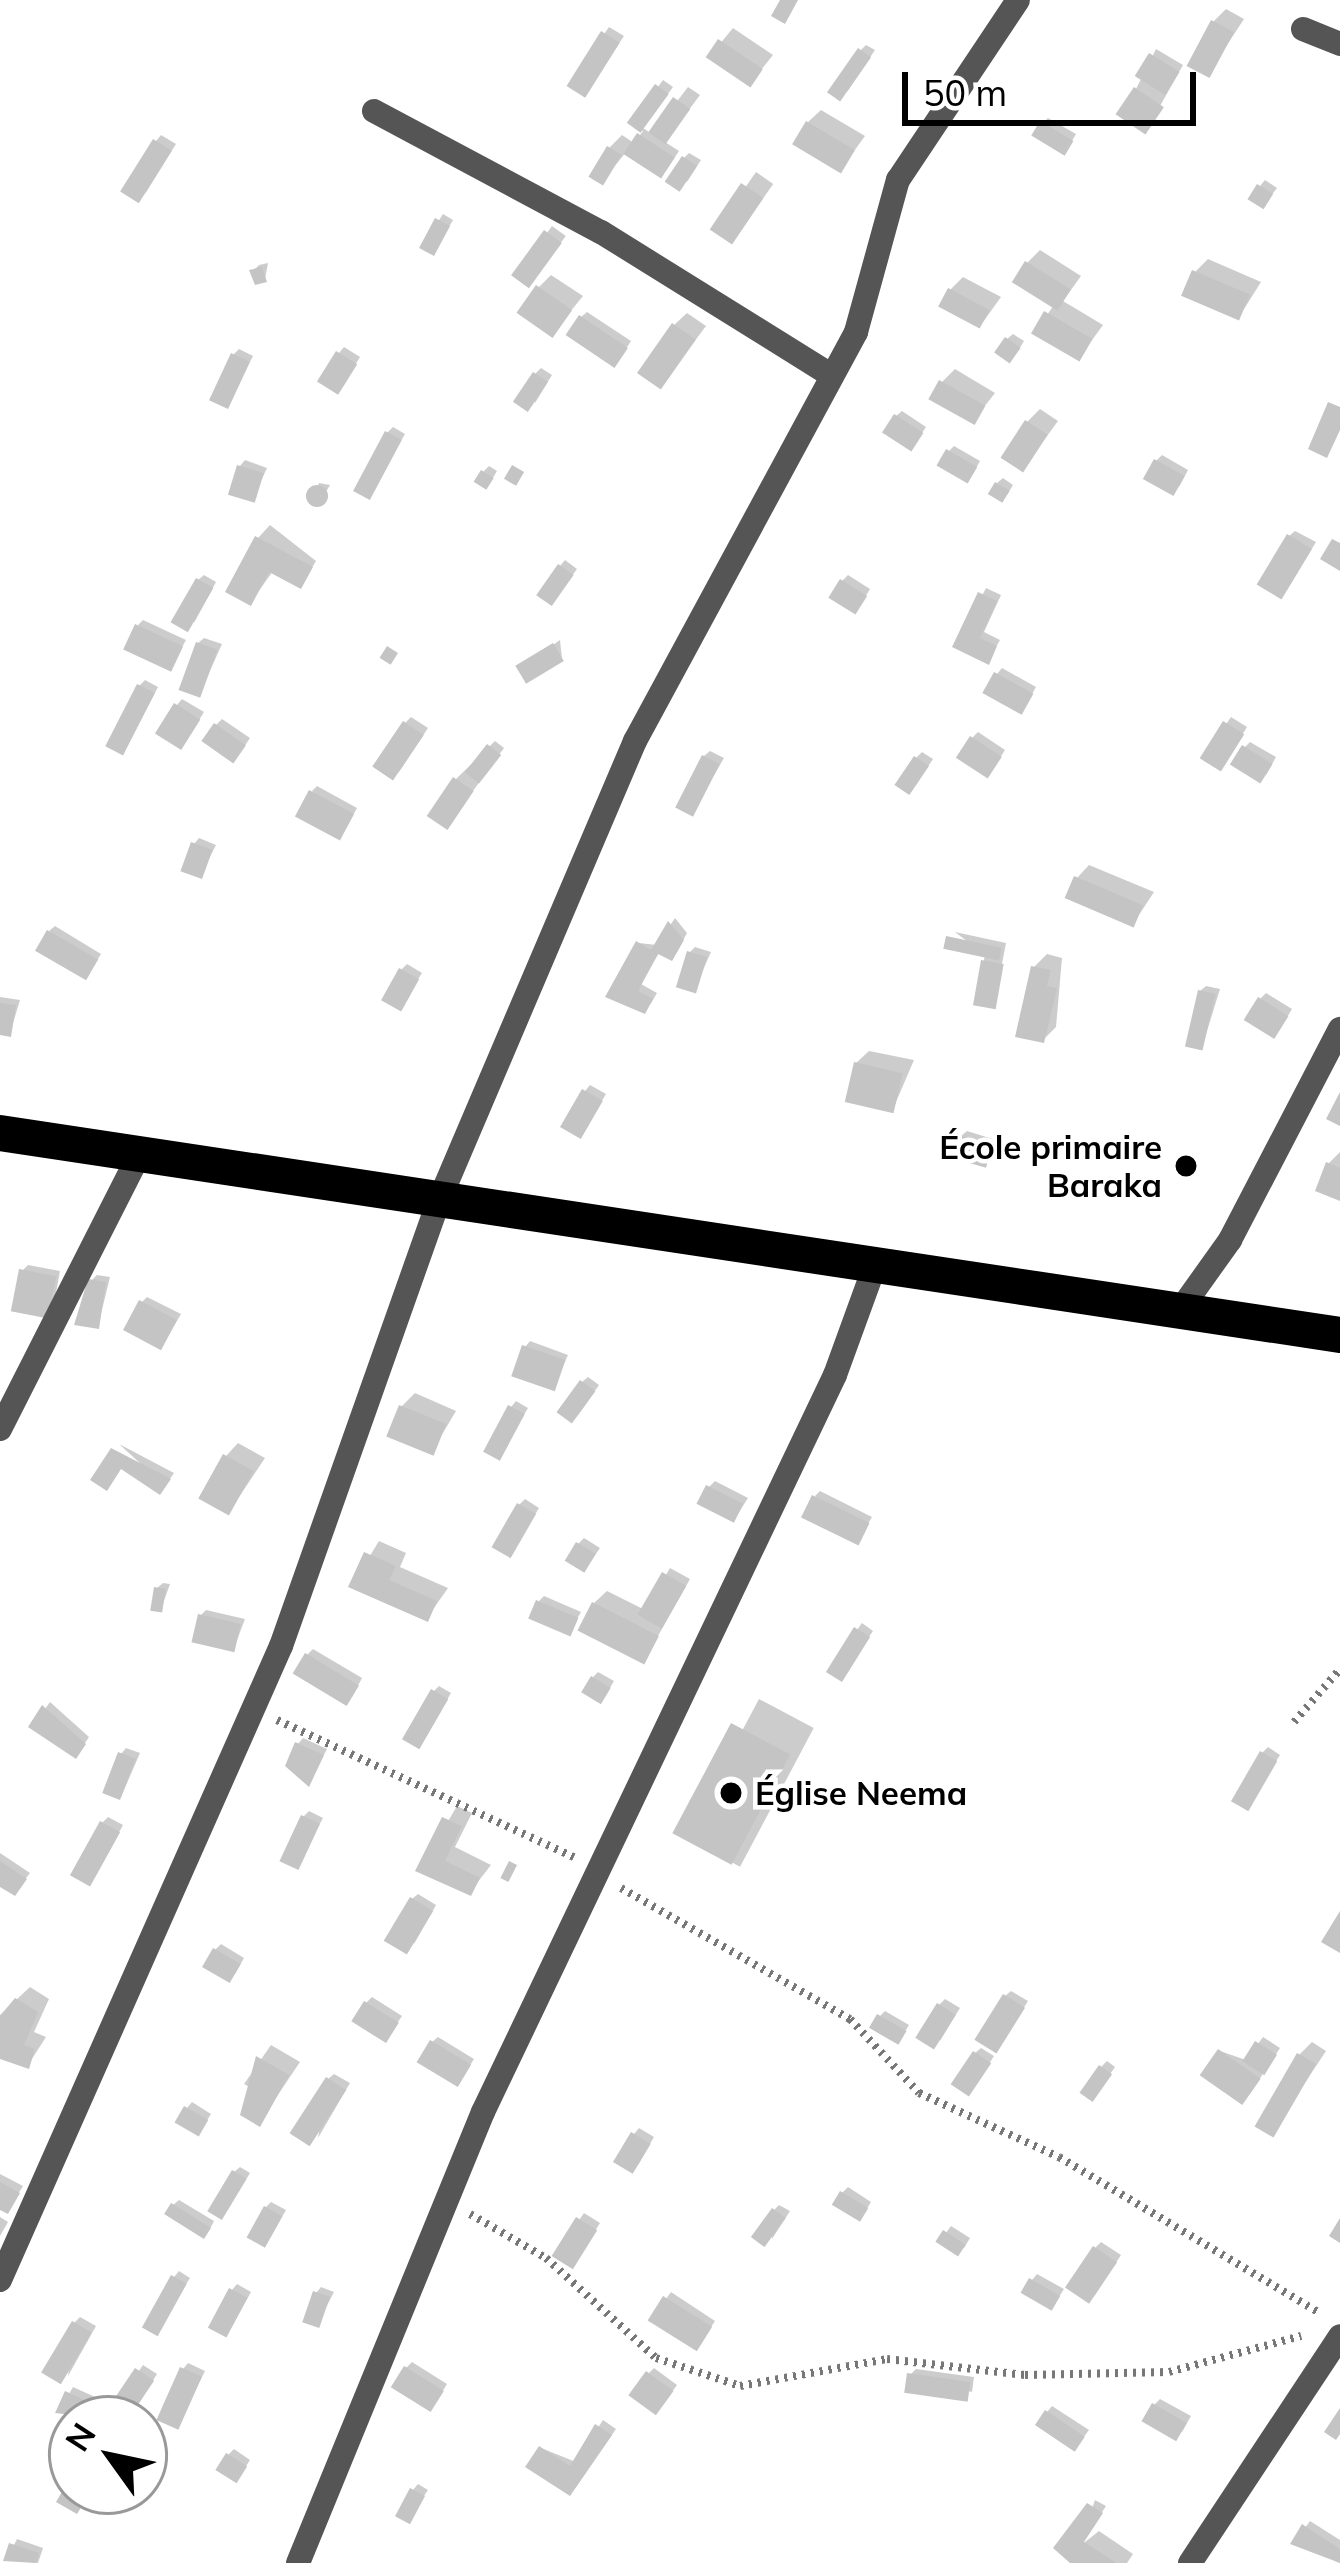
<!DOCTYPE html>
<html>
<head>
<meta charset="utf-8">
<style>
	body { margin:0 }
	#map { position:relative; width:1340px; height:2563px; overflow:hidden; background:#fff; font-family:Mulish,sans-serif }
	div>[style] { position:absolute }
	.shadow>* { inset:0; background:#0003; transform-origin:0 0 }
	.building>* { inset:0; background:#c4c4c4; transform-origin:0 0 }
	.round { border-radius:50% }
	.path>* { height:8px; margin-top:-4px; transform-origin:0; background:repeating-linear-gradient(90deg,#777 0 3px,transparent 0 9px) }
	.street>* { height:24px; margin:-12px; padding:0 12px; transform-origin:12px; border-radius:12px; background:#555 }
	.highway>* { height:36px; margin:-18px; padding:0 18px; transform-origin:18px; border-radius:18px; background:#000 }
	.dots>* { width:33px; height:33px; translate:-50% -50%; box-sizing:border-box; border:6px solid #fff; border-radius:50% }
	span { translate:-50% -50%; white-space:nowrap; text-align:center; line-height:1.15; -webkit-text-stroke:9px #fff; paint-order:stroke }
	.poi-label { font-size:33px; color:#000; font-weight:700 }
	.right { translate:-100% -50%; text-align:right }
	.left { translate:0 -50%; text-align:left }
	.north { position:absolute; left:48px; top:2395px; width:120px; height:120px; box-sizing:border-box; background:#fff; border:3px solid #999; border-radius:50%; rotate:303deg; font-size:33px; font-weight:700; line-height:48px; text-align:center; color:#000 }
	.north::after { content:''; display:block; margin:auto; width:42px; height:54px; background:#000; clip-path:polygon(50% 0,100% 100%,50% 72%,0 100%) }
	.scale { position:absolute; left:902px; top:72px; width:294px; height:54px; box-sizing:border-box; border:6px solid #000; border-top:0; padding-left:15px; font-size:36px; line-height:42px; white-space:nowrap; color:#000; -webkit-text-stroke:9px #fff; paint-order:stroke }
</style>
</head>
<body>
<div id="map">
	<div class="shadow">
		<i style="clip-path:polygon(1226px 9px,1244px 19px,1208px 74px,1213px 22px)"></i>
		<i style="clip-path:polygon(609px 27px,624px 36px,589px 88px,569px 84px)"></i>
		<i style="clip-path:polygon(733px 28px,773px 55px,750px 84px,709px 57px)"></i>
		<i style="clip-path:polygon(866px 45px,875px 50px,847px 92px,861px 50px)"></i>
		<i style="clip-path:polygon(1156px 49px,1183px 65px,1146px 131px,1136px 89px)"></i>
		<i style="clip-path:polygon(663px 80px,673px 87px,643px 128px,652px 134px,688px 87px,700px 95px,665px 142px,679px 151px,667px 169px,626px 152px,602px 182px,609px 148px,622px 135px,634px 143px,643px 131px,632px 123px)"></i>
		<i style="clip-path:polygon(821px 110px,865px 136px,841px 169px,808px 122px)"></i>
		<i style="clip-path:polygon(1048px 118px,1076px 134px,1069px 146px,1043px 123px)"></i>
		<i style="clip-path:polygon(161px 135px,176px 144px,145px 194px,156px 141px)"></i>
		<i style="clip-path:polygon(689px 153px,701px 160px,687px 182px,684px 158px)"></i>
		<i style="left:756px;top:172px;width:21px;height:70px;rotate:35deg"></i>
		<i style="clip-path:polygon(1265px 180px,1277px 188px,1268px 200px,1260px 186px)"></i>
		<i style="clip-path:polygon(443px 214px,453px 220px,438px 246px,422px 246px)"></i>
		<i style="left:552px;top:226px;width:17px;height:61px;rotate:36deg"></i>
		<i style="clip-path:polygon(1040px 250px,1081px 276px,1063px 301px,1103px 325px,1079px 358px,1035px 332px,1054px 305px,1027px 263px)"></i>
		<i style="clip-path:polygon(1208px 259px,1261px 282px,1239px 317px,1195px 272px)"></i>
		<i style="clip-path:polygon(268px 263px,265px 279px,253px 271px,259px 265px)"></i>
		<i style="clip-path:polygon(551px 275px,583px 296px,552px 334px,539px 287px)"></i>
		<i style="clip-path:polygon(963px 277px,1001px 297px,981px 325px,950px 290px)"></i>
		<i style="clip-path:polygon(587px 312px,631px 341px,620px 358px,581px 317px)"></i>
		<i style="clip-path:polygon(687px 313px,706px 326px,661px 386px,674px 325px)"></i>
		<i style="clip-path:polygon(1013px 334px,1024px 341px,1016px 354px,1007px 339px)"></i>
		<i style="clip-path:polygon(344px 347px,360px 357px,343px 385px,339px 353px)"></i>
		<i style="clip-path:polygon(239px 349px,253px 356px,227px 405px,233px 355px)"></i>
		<i style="clip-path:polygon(541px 368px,552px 375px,535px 403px,535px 374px)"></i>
		<i style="clip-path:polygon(955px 369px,995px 393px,973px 421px,942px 382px)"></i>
		<i style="clip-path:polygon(1040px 409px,1058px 421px,1023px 469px,1027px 422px)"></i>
		<i style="clip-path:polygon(902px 411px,926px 427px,916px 442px,896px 416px)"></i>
		<i style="clip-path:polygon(393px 427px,405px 434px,372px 491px,387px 433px)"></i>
		<i style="clip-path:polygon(954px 446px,980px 461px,973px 474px,949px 451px)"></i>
		<i style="clip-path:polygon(1162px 455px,1188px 470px,1179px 487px,1156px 461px)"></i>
		<i style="clip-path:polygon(245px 460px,267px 468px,252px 500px,240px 466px)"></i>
		<i style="clip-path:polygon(489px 466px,497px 471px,491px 481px,483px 472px)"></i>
		<i style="clip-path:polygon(1003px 478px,1013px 485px,1007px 495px,997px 483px)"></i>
		<i style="clip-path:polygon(319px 483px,330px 485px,320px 502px,312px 501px)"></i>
		<i style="clip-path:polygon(270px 525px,316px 561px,301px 586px,273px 571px,251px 602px,258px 538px)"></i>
		<i style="clip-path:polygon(1295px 531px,1316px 542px,1287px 590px,1289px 536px)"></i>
		<i style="clip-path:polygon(565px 560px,577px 569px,557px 597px,560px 566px)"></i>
		<i style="clip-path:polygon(204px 575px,216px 582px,194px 623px,198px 580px)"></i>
		<i style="clip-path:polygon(848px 575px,870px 589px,861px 604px,842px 581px)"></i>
		<i style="clip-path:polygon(986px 588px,1001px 595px,984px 632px,1000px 640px,988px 661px,956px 646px)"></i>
		<i style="clip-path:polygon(143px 620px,186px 640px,170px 669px,138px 625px)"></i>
		<i style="clip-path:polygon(204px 638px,222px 644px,199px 695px,198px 643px)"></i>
		<i style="clip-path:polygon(560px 640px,562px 659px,526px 664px)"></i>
		<i style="clip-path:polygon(1002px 668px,1036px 687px,1026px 705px,997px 674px)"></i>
		<i style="clip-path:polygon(145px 680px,158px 687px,124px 752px,139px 686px)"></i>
		<i style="clip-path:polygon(182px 699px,204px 712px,186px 741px,177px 705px)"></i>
		<i style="clip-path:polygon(411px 717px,428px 728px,399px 772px,405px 723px)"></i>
		<i style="clip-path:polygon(1231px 717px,1247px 727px,1225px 763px,1203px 758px)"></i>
		<i style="clip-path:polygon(222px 719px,250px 738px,240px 753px,216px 725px)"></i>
		<i style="clip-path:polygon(978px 732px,1005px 750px,993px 769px,972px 738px)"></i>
		<i style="clip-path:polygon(495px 741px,504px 748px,452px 820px,456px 779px)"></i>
		<i style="clip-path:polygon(1250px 742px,1276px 757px,1266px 775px,1245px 747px)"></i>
		<i style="clip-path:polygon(710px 751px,724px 758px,692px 813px,704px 756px)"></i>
		<i style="clip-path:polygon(922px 752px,933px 759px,916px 785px,916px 758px)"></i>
		<i style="clip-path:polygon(317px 786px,357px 808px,344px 832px,312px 791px)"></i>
		<i style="clip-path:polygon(199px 838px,216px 845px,200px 876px,194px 844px)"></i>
		<i style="clip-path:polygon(1089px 865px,1154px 892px,1133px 924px,1077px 878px)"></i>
		<i style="clip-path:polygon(675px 918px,687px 933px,677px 952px,660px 951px,641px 984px,657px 993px,650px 1005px,609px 996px,639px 943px,657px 945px)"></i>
		<i style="clip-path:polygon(55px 926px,101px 954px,90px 972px,49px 931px)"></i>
		<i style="clip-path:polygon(955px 932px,1006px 943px,994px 1006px,975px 1002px,985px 955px)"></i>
		<i style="clip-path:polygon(695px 947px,711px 952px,694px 990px,689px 953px)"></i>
		<i style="clip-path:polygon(1047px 954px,1062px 958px,1056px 1027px,1043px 1040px,1034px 967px)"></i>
		<i style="clip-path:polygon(407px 964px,422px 973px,404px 1002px,401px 970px)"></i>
		<i style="clip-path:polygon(1206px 986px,1220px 989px,1202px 1047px,1200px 991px)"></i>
		<i style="clip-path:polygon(1266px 993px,1292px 1009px,1280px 1029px,1260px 999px)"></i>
		<i style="clip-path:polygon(0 997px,20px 1000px,10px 1033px,0 1032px)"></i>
		<i style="clip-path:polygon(869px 1051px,914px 1060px,893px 1109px,856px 1063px)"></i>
		<i style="clip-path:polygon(590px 1085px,606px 1094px,581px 1136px,585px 1091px)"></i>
		<i style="clip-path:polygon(967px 1131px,996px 1140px,985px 1165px,961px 1136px)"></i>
		<i style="clip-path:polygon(1340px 1152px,1340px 1197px,1328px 1164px)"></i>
		<i style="clip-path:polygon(28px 1265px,60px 1271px,53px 1309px,22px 1271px)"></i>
		<i style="clip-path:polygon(97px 1275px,110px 1277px,98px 1326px,91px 1281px)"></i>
		<i style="clip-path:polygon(147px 1297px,181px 1314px,162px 1346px,142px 1302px)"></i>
		<i style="clip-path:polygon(530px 1341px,568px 1355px,553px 1388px,525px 1347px)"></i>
		<i style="clip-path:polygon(588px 1377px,599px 1385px,578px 1415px,582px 1382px)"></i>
		<i style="clip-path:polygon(415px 1393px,456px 1411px,431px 1453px,402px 1406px)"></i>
		<i style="clip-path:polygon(516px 1401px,528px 1408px,499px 1456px,511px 1407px)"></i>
		<i style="clip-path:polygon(238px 1443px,265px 1458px,229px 1512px,226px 1456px)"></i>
		<i style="clip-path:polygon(119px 1444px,174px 1473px,165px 1486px)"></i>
		<i style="clip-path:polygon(715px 1481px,748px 1498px,735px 1518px,709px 1487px)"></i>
		<i style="clip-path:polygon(820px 1491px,872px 1517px,857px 1542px,815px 1496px)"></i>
		<i style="clip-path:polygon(525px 1499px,539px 1508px,515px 1548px,519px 1505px)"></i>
		<i style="clip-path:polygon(584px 1538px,600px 1548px,590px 1563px,578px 1544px)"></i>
		<i style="clip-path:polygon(379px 1541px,406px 1553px,400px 1567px,448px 1588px,427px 1618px,352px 1585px)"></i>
		<i style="clip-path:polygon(670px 1568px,690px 1579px,644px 1661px,594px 1603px,607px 1591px,645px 1610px)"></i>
		<i style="clip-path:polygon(163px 1583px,170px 1584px,161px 1609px,157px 1588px)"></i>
		<i style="clip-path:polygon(544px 1596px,581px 1612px,569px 1633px,539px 1601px)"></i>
		<i style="clip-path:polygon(206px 1610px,245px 1619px,234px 1648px,201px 1615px)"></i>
		<i style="clip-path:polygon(862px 1623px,873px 1631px,845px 1672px,828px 1670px)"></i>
		<i style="clip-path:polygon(313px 1649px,362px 1678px,352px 1697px,307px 1655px)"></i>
		<i style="clip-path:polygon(598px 1672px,614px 1681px,606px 1695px,593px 1677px)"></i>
		<i style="clip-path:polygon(439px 1686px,451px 1693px,424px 1739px,434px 1691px)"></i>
		<i style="left:759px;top:1699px;width:62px;height:157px;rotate:28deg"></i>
		<i style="clip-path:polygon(50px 1702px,89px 1737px,81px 1749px,32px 1727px)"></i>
		<i style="clip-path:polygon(303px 1738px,327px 1749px,309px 1783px,298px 1744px)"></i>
		<i style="clip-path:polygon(1268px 1747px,1280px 1755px,1251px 1801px,1262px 1753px)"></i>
		<i style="clip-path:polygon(126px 1748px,140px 1753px,121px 1797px,121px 1754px)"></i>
		<i style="clip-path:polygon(457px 1806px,472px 1813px,455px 1847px,491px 1865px,470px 1892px,419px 1870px)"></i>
		<i style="clip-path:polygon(309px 1811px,323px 1818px,296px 1867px,303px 1817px)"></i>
		<i style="clip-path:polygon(108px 1817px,123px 1825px,95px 1877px,102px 1823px)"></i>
		<i style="clip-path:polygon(0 1853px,30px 1873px,20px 1886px,0 1883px)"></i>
		<i style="clip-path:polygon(418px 1894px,436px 1905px,414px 1944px,412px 1899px)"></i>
		<i style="clip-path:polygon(221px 1944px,244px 1958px,235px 1974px,215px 1950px)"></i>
		<i style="clip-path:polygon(30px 1987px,49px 1999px,34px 2032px,46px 2037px,28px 2065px,0 2056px,0 2015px)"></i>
		<i style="clip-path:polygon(1011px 1991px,1028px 2001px,1001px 2044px,1005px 1996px)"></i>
		<i style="clip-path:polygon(372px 1997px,402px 2016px,390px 2034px,366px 2003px)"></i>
		<i style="clip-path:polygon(945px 1999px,960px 2008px,940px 2041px,939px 2005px)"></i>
		<i style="clip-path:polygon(885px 2011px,909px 2025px,903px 2035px,880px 2016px)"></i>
		<i style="clip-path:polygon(438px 2037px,474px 2059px,462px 2078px,432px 2042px)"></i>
		<i style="clip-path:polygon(1263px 2037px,1280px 2048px,1249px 2095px,1220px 2051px,1246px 2060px)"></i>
		<i style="clip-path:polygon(1312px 2042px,1326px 2051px,1271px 2134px,1299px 2055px)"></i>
		<i style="clip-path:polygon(271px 2045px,300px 2062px,259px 2123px,257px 2091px,244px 2084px)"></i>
		<i style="clip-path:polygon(981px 2048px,994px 2056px,974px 2087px,975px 2053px)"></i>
		<i style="clip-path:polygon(1107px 2061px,1115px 2067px,1097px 2093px,1101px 2067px)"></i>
		<i style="clip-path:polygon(334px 2074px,350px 2083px,318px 2138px,328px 2079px)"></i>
		<i style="clip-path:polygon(192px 2102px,211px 2114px,203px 2127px,187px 2108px)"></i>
		<i style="clip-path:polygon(639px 2128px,654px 2137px,638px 2165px,634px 2134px)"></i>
		<i style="clip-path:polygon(240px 2167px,250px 2173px,227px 2211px,234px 2172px)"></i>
		<i style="clip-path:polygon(0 2174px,23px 2186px,8px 2210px,0 2206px)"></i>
		<i style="clip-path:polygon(848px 2187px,871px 2202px,865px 2212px,842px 2193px)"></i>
		<i style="clip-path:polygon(179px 2200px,214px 2221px,210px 2229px,173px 2205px)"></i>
		<i style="clip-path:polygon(271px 2202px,286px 2210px,270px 2238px,266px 2207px)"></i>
		<i style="clip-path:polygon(779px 2205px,790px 2211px,772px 2239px,774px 2210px)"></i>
		<i style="clip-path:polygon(584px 2213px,600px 2223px,577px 2260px,555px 2255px)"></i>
		<i style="clip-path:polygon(0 2217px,8px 2222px,0 2236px)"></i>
		<i style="clip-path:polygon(951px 2226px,970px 2238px,964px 2248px,940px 2241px)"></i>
		<i style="clip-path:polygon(1101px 2242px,1121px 2255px,1095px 2295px,1095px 2248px)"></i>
		<i style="clip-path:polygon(179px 2271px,190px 2278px,159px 2327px,174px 2277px)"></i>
		<i style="clip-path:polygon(1037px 2274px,1064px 2289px,1056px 2302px,1032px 2280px)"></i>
		<i style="clip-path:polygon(237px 2284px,251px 2292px,231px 2328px,232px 2290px)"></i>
		<i style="clip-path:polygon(321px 2287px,334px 2292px,317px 2325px,316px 2293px)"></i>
		<i style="clip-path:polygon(671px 2292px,715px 2321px,701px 2343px,651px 2320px)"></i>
		<i style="clip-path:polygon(80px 2317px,96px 2326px,68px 2376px,74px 2323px)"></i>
		<i style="clip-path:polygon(412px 2362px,447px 2384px,436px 2402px,406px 2368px)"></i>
		<i style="clip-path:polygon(188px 2363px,205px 2371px,177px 2426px,183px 2369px)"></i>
		<i style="clip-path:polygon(143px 2365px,157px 2374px,136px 2408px,116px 2405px,110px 2419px,59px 2411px,73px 2387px,115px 2406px)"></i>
		<i style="clip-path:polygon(654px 2368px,677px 2385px,661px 2407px,649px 2373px)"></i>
		<i style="clip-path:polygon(916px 2369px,974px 2377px,972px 2392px,910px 2375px)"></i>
		<i style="clip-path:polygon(1160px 2399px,1191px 2416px,1182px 2432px,1154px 2405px)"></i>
		<i style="clip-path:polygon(1052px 2406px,1089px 2430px,1080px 2442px,1047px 2412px)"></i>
		<i style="clip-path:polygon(603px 2420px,616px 2429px,576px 2487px,541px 2448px,576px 2462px)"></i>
		<i style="clip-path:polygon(234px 2449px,250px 2460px,241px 2474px,228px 2455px)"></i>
		<i style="clip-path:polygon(418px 2484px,428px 2490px,412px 2514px,413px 2490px)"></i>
		<i style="clip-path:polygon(1095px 2500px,1106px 2506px,1080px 2546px,1099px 2531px,1133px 2554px,1127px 2563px,1073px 2563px)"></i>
		<i style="clip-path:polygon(1310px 2521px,1340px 2540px,1340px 2563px,1294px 2543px)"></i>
		<i style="clip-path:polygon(17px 2539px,43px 2548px,38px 2563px,7px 2559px)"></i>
	</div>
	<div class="building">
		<i style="clip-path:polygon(780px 0,798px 0,785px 24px,771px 16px)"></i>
		<i style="left:1211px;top:20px;width:26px;height:52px;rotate:28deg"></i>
		<i style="left:601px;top:31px;width:22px;height:65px;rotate:32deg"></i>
		<i style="left:718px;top:39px;width:54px;height:22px;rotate:34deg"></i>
		<i style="left:858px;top:48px;width:16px;height:54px;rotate:35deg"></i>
		<i style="left:1149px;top:53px;width:36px;height:27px;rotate:32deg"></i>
		<i style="left:655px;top:84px;width:17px;height:48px;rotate:36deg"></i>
		<i style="left:1134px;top:87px;width:36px;height:33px;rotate:34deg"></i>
		<i style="left:673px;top:97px;width:21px;height:43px;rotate:35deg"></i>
		<i style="left:806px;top:121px;width:57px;height:27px;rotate:31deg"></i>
		<i style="left:1040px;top:121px;width:39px;height:17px;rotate:31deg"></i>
		<i style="left:637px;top:133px;width:45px;height:25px;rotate:33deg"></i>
		<i style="left:153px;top:139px;width:22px;height:62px;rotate:32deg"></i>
		<i style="left:607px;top:146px;width:17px;height:36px;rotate:31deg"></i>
		<i style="left:682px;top:156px;width:18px;height:31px;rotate:34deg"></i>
		<i style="left:741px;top:183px;width:27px;height:56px;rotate:34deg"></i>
		<i style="left:1257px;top:184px;width:19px;height:18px;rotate:32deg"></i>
		<i style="left:435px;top:218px;width:17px;height:34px;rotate:28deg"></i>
		<i style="left:544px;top:230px;width:22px;height:56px;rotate:36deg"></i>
		<i style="left:1025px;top:261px;width:54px;height:25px;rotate:32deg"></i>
		<i style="clip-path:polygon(262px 267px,267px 282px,255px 285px,249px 270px)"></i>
		<i style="left:1192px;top:270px;width:63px;height:28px;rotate:23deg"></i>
		<i style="left:536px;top:285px;width:44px;height:34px;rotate:35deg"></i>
		<i style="left:948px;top:288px;width:47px;height:21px;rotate:28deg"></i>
		<i style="left:1044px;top:311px;width:56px;height:26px;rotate:30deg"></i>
		<i style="left:579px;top:315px;width:59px;height:24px;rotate:34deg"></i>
		<i style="left:672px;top:323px;width:29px;height:61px;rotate:35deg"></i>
		<i style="left:1005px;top:337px;width:19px;height:19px;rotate:35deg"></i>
		<i style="left:336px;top:351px;width:25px;height:36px;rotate:32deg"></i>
		<i style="left:231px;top:353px;width:21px;height:52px;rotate:25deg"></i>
		<i style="left:533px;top:372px;width:18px;height:36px;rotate:34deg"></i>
		<i style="left:939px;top:380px;width:53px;height:22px;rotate:29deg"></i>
		<i style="clip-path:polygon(1328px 402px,1340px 407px,1340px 430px,1327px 458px,1308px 449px)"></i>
		<i style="left:894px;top:414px;width:35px;height:22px;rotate:33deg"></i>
		<i style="left:1025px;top:420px;width:27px;height:45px;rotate:33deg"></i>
		<i style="left:385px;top:431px;width:19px;height:68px;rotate:28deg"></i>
		<i style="left:946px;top:449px;width:36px;height:19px;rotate:30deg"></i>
		<i style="left:1154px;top:459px;width:35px;height:23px;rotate:29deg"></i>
		<i style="left:237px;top:465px;width:28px;height:31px;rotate:17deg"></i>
		<i style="left:512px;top:465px;width:14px;height:16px;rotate:30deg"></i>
		<i style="left:481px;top:470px;width:15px;height:14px;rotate:32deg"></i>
		<i style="left:995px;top:482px;width:17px;height:14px;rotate:31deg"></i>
		<i class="round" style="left:306px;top:485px;width:22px;height:22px"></i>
		<i style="left:1287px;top:534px;width:29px;height:59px;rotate:31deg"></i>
		<i style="clip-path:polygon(255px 536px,313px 567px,301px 589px,269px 572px,251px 606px,225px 592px)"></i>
		<i style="clip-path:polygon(1332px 539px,1340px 543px,1340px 571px,1320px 559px)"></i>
		<i style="left:558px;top:564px;width:19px;height:38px;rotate:35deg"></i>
		<i style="left:196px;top:578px;width:20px;height:51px;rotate:30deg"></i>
		<i style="left:840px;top:579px;width:32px;height:22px;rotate:32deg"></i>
		<i style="clip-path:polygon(978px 592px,997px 601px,980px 638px,997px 646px,989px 665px,952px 647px)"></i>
		<i style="left:135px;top:624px;width:53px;height:28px;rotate:25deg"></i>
		<i style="left:196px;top:642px;width:23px;height:51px;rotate:20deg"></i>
		<i style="left:553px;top:643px;width:21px;height:44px;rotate:59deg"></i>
		<i style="left:387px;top:646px;width:13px;height:14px;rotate:32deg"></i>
		<i style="left:994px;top:672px;width:45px;height:24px;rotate:29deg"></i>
		<i style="left:137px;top:684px;width:20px;height:70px;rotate:27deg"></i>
		<i style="left:174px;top:703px;width:31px;height:36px;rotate:32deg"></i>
		<i style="left:403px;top:721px;width:25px;height:55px;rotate:34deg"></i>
		<i style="left:1223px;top:721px;width:25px;height:44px;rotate:32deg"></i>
		<i style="left:214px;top:723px;width:39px;height:22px;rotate:35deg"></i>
		<i style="left:970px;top:736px;width:38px;height:26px;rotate:33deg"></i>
		<i style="left:487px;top:744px;width:18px;height:36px;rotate:38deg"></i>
		<i style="left:1242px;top:745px;width:36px;height:23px;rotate:32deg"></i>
		<i style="left:702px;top:755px;width:20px;height:59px;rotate:27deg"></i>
		<i style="left:914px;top:756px;width:18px;height:35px;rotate:34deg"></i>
		<i style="left:453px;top:777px;width:25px;height:47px;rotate:34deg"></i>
		<i style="left:309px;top:790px;width:51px;height:30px;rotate:28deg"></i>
		<i style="left:191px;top:842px;width:23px;height:31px;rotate:20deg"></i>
		<i style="left:1074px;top:876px;width:75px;height:24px;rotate:23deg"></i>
		<i style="clip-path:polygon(668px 921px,684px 940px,672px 961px,658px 954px,638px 991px,653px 999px,645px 1014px,605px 997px,636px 941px,651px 950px)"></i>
		<i style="left:47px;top:930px;width:59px;height:24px;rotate:30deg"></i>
		<i style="left:946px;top:936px;width:57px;height:13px;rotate:12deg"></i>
		<i style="left:687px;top:951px;width:21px;height:38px;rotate:17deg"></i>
		<i style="left:981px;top:960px;width:23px;height:46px;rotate:10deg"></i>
		<i style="clip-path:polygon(1031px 966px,1051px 970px,1047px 986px,1057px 988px,1044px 1043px,1015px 1037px)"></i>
		<i style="left:399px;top:968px;width:23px;height:37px;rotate:29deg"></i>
		<i style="left:1198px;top:990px;width:18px;height:58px;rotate:13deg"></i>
		<i style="left:1258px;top:997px;width:36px;height:27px;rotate:32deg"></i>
		<i style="clip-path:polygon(0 1003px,16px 1005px,11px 1037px,0 1035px)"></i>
		<i style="left:854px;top:1062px;width:50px;height:41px;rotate:13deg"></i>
		<i style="left:582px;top:1089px;width:24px;height:44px;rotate:30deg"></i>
		<i style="clip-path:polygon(1340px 1092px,1340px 1126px,1326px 1119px)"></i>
		<i style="left:959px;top:1135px;width:35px;height:24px;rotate:16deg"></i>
		<i style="clip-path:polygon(1326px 1162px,1340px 1168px,1340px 1201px,1315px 1191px)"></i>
		<i style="left:19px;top:1269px;width:38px;height:43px;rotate:11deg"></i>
		<i style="clip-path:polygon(88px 1279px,106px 1282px,99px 1329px,74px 1325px)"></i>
		<i style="left:139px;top:1300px;width:43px;height:34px;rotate:28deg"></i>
		<i style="left:522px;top:1345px;width:46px;height:33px;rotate:19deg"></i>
		<i style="left:580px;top:1380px;width:19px;height:40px;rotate:36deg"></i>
		<i style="left:399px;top:1405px;width:51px;height:34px;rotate:22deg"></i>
		<i style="left:508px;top:1405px;width:19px;height:53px;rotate:28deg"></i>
		<i style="clip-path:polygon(111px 1448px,171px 1479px,160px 1495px,121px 1469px,107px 1491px,90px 1480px)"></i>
		<i style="left:223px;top:1454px;width:35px;height:51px;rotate:29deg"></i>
		<i style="left:706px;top:1485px;width:42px;height:21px;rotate:27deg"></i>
		<i style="left:812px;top:1495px;width:64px;height:25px;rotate:26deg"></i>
		<i style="left:517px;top:1503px;width:22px;height:51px;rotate:30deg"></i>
		<i style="left:576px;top:1542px;width:23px;height:22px;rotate:31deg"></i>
		<i style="clip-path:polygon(364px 1552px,396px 1566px,389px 1580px,437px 1601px,428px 1622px,348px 1587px)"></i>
		<i style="left:662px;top:1572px;width:28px;height:49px;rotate:30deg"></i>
		<i style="left:154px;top:1587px;width:12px;height:24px;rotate:9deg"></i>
		<i style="left:536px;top:1600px;width:46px;height:20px;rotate:23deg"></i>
		<i style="left:592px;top:1602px;width:75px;height:32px;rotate:27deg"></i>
		<i style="left:198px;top:1614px;width:44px;height:29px;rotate:13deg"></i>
		<i style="left:854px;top:1627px;width:19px;height:53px;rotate:32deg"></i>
		<i style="left:305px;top:1653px;width:63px;height:24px;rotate:31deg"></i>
		<i style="left:591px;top:1676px;width:23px;height:19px;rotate:31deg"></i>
		<i style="left:431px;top:1689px;width:20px;height:58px;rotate:30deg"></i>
		<i style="clip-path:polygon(42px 1705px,86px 1744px,76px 1759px,28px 1727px)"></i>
		<i style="left:731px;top:1723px;width:67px;height:125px;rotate:28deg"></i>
		<i style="clip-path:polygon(295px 1742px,324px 1755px,309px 1787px,285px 1766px)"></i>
		<i style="left:1260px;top:1751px;width:20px;height:58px;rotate:30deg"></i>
		<i style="left:118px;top:1752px;width:19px;height:44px;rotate:21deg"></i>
		<i style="left:301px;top:1815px;width:21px;height:51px;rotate:25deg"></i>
		<i style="clip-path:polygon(442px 1817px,462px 1826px,445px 1861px,480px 1878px,471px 1896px,415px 1871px)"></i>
		<i style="left:100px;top:1821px;width:23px;height:62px;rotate:29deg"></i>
		<i style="clip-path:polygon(0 1861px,27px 1879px,15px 1896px,0 1887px)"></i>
		<i style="left:509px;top:1861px;width:9px;height:19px;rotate:27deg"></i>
		<i style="left:410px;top:1897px;width:27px;height:51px;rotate:31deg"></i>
		<i style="clip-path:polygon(1340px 1911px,1340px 1953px,1321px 1942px)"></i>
		<i style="left:213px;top:1948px;width:32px;height:22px;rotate:30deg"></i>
		<i style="left:1003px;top:1994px;width:26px;height:54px;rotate:32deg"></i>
		<i style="clip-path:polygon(15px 1998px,38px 2012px,24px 2045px,35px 2049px,29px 2069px,0 2059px,0 2016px)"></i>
		<i style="left:364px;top:2001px;width:41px;height:24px;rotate:32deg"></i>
		<i style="left:937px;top:2003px;width:22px;height:41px;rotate:32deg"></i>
		<i style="left:877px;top:2014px;width:34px;height:16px;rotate:30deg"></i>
		<i style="left:430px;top:2040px;width:48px;height:26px;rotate:31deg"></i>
		<i style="left:1255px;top:2041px;width:26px;height:24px;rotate:32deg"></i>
		<i style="left:1218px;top:2049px;width:52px;height:32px;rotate:35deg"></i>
		<i style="left:973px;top:2051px;width:22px;height:40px;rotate:34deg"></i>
		<i style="left:1297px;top:2053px;width:22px;height:85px;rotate:30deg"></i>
		<i style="clip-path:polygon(256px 2056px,289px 2075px,260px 2127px,240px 2115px)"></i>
		<i style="left:1099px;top:2065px;width:16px;height:34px;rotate:35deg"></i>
		<i style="left:326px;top:2077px;width:24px;height:67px;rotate:33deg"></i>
		<i style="left:184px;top:2106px;width:28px;height:19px;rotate:30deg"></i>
		<i style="left:631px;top:2132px;width:23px;height:35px;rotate:31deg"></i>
		<i style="left:232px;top:2170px;width:17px;height:48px;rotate:31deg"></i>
		<i style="clip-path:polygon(0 2182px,20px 2193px,8px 2214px,0 2210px)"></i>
		<i style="left:840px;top:2191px;width:33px;height:16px;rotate:31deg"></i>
		<i style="left:171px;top:2203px;width:47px;height:13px;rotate:32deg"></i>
		<i style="left:264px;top:2206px;width:21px;height:36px;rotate:29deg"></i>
		<i style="left:772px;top:2208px;width:17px;height:36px;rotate:36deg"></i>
		<i style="left:576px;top:2217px;width:25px;height:46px;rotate:32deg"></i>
		<i style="clip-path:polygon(1340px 2218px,1340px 2243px,1329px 2236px)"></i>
		<i style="left:943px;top:2230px;width:27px;height:14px;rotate:33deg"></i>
		<i style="left:1093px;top:2246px;width:29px;height:50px;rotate:34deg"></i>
		<i style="left:171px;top:2275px;width:18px;height:60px;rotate:29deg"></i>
		<i style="left:1029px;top:2278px;width:36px;height:17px;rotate:30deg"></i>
		<i style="left:229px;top:2288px;width:21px;height:45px;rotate:28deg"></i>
		<i style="left:313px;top:2291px;width:18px;height:33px;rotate:19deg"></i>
		<i style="left:663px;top:2296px;width:58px;height:29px;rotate:32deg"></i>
		<i style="left:72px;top:2321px;width:23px;height:60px;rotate:31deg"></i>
		<i style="left:404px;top:2366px;width:47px;height:25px;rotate:32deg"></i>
		<i style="left:180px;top:2367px;width:24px;height:58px;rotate:24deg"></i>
		<i style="left:135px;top:2368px;width:23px;height:44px;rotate:34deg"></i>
		<i style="left:646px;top:2371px;width:34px;height:30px;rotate:36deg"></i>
		<i style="left:907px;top:2373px;width:64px;height:20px;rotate:8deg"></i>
		<i style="clip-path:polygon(65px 2391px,112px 2413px,109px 2419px,55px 2413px)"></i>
		<i style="left:1152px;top:2403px;width:40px;height:21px;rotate:30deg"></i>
		<i style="clip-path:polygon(1340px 2408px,1340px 2434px,1336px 2440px,1324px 2432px)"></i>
		<i style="left:1045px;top:2410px;width:48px;height:18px;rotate:34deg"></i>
		<i style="clip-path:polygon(595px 2424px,612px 2435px,570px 2496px,525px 2467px,539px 2446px,570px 2466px)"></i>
		<i style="left:226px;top:2453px;width:25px;height:20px;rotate:32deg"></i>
		<i style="clip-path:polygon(72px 2475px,72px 2491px,91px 2491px,77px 2514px,56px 2502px)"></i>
		<i style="left:410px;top:2488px;width:17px;height:32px;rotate:28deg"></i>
		<i style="clip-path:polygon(1087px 2503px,1103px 2513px,1084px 2542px,1116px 2563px,1070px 2563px,1053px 2548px)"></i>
		<i style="clip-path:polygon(1302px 2524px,1340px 2549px,1340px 2563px,1290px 2544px)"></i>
		<i style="clip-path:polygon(9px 2543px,39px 2553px,36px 2563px,3px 2561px)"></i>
	</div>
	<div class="path">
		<i style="left:277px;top:1720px;width:327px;rotate:24.8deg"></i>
		<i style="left:1294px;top:1722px;width:70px;rotate:-49deg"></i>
		<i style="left:621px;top:1888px;width:264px;rotate:29.8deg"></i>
		<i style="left:850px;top:2019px;width:101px;rotate:47deg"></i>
		<i style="left:919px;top:2093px;width:154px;rotate:24.6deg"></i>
		<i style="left:1059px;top:2157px;width:304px;rotate:30.9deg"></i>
		<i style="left:470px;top:2214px;width:88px;rotate:30.1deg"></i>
		<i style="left:546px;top:2258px;width:149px;rotate:42.3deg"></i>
		<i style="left:656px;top:2358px;width:89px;rotate:18.4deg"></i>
		<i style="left:740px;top:2386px;width:149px;rotate:-10.4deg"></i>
		<i style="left:887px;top:2359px;width:139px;rotate:6.6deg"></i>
		<i style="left:1025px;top:2375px;width:144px;rotate:-1.2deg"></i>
		<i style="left:1169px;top:2372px;width:137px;rotate:-15.3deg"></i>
	</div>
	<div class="street">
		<i style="left:1303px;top:29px;width:40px;rotate:22deg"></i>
		<i style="left:374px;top:111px;width:257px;rotate:28.1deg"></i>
		<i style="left:601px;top:232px;width:272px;rotate:31.9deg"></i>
		<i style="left:1178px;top:1313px;width:90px;rotate:-54.5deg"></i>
		<i style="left:1230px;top:1240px;width:238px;rotate:-62.5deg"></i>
		<i style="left:0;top:1429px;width:307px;rotate:-63.1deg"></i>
		<i style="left:0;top:2280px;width:693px;rotate:-66.1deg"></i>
		<i style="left:281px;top:1646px;width:470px;rotate:-70.5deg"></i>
		<i style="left:438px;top:1203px;width:502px;rotate:-66.91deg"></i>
		<i style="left:635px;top:741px;width:465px;rotate:-61.6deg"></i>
		<i style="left:856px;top:332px;width:158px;rotate:-74.6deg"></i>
		<i style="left:898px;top:180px;width:216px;rotate:-56.3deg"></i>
		<i style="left:298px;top:2563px;width:487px;rotate:-67.7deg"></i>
		<i style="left:483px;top:2112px;width:817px;rotate:-64.47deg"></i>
		<i style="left:835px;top:1375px;width:117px;rotate:-70deg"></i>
		<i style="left:1190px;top:2563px;width:272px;rotate:-56.5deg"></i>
	</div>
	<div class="highway">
		<i style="left:0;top:1133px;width:1355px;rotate:8.57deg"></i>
	</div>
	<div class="dots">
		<i style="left:1186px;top:1166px;background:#000"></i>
		<i style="left:731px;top:1793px;background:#000"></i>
	</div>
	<div class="poi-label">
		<span class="right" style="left:1162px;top:1166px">École primaire<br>Baraka</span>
		<span class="left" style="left:755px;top:1793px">Église Neema</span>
	</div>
	<div class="north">N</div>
	<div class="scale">50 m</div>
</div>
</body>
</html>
